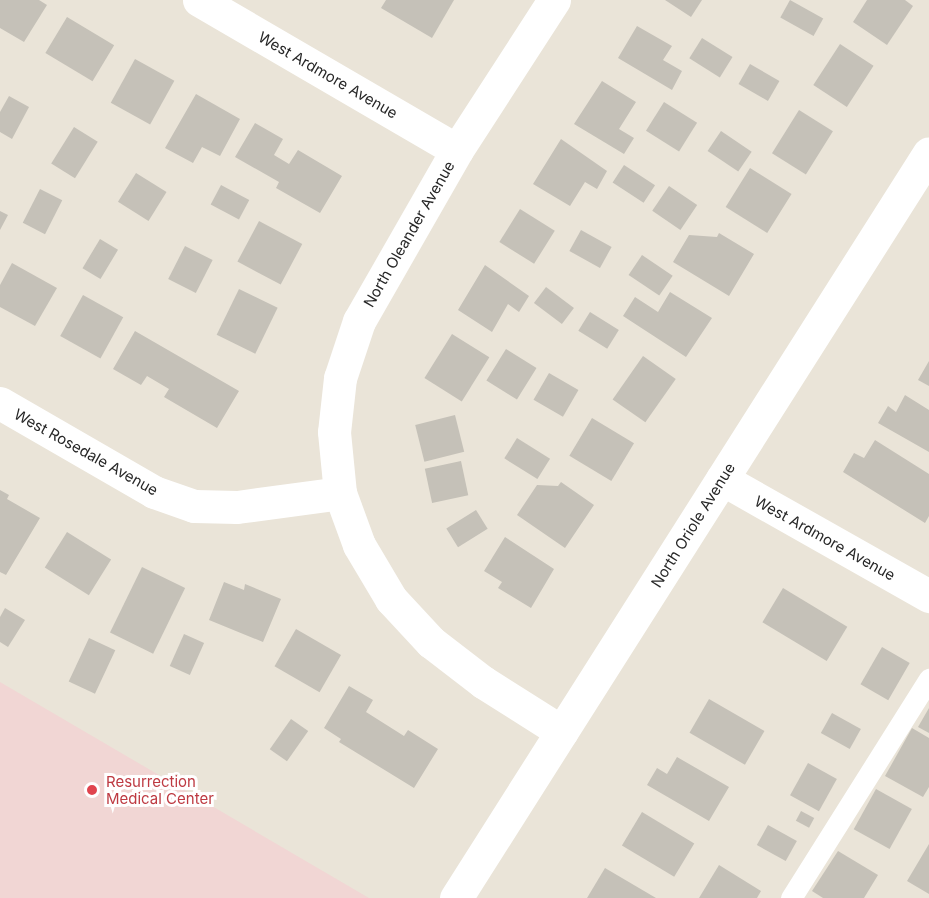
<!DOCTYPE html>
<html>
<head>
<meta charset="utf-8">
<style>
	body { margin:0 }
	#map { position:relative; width:929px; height:898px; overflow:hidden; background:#eae4d8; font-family:Inter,sans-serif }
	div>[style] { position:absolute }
	.medical>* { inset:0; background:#f1d6d4 }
	.building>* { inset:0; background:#c5c1b8; transform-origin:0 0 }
	.lane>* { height:21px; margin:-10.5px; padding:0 10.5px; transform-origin:10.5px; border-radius:10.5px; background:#fff }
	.street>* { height:33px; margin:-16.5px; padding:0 16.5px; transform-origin:16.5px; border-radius:16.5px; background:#fff }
	.secondary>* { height:33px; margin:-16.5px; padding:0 16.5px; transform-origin:16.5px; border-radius:16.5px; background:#fff }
	.dots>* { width:16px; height:16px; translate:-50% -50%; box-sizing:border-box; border:3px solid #fff; border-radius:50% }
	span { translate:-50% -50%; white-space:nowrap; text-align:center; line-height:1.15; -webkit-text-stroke:6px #fff; paint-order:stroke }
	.street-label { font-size:15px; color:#272727 }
	.health-label { font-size:15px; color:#be3a42 }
	.left { translate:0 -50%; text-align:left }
</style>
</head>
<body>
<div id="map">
	<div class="medical">
		<i style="clip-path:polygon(0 682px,369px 898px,0 898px)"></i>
	</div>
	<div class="building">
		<i style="clip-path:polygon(0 0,39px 0,47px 5px,24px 42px,0 28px)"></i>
		<i style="clip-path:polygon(386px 0,454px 0,432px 38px,381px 8px)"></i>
		<i style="clip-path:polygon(665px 0,702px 0,691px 17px)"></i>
		<i style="left:790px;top:0;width:38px;height:20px;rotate:29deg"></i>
		<i style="clip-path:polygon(867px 0,905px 0,913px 6px,887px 45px,853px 22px)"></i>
		<i style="left:67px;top:17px;width:55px;height:42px;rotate:31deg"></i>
		<i style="clip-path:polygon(637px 26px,672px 46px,663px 60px,682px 71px,672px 90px,618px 58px)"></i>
		<i style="left:702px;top:38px;width:36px;height:24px;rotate:32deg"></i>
		<i style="left:840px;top:44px;width:40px;height:49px;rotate:33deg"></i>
		<i style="left:135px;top:59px;width:45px;height:50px;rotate:29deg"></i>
		<i style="left:750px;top:64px;width:34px;height:23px;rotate:30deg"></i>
		<i style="clip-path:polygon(602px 81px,636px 102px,619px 129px,634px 138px,624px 154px,574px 124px)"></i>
		<i style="clip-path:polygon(196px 94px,240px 119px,220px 156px,202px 147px,193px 163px,165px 148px)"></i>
		<i style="clip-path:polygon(9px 96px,29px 107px,12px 139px,0 132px,0 112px)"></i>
		<i style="left:664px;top:102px;width:39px;height:34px;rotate:32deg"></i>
		<i style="left:799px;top:110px;width:40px;height:51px;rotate:32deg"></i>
		<i style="clip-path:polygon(255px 123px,283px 139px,274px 155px,289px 164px,298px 150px,342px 176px,320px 213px,276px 188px,279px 182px,235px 157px)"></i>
		<i style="left:74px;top:127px;width:28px;height:43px;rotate:32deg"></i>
		<i style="left:721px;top:131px;width:37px;height:24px;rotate:34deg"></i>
		<i style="clip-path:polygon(561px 139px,607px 171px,597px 189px,585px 182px,570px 206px,533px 184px)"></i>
		<i style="left:624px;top:165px;width:37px;height:21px;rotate:33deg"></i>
		<i style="left:750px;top:168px;width:49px;height:46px;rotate:32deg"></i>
		<i style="left:136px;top:173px;width:36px;height:34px;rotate:32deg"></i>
		<i style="left:221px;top:185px;width:32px;height:22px;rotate:28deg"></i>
		<i style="left:669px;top:186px;width:34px;height:30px;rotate:34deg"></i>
		<i style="left:40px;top:189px;width:25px;height:38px;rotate:27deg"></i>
		<i style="left:520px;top:209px;width:41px;height:39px;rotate:32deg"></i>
		<i style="clip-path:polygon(0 211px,8px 215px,0 230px)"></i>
		<i style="left:259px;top:221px;width:49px;height:46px;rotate:28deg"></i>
		<i style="left:581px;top:230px;width:35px;height:24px;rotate:29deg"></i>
		<i style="clip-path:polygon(719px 233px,754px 254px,729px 296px,673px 262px,689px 235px,717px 237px)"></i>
		<i style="left:100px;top:239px;width:21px;height:34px;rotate:31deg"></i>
		<i style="left:185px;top:246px;width:31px;height:37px;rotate:27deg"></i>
		<i style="left:642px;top:255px;width:37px;height:24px;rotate:34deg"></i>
		<i style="clip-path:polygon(12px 263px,57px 288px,35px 326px,0 307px,0 285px)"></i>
		<i style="clip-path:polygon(485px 265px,529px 296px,519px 312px,508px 304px,492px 332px,458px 310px)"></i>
		<i style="left:546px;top:287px;width:35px;height:20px;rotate:37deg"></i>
		<i style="left:239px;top:289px;width:43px;height:51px;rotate:26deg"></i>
		<i style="clip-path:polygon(670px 292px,712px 318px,686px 357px,623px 316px,635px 297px,658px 312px)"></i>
		<i style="left:83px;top:295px;width:46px;height:47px;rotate:29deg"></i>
		<i style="left:590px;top:312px;width:34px;height:22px;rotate:32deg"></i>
		<i style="clip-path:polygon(135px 331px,239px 391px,217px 428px,164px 397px,169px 389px,147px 376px,141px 385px,113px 369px)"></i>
		<i style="left:452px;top:334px;width:44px;height:52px;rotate:32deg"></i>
		<i style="left:506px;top:349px;width:36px;height:37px;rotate:32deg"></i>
		<i style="left:643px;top:356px;width:40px;height:53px;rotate:35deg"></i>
		<i style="clip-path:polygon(929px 361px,929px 386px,918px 380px)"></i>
		<i style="left:549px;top:373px;width:34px;height:31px;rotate:30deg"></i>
		<i style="clip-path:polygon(905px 395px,929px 410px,929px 452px,878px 423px,888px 406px,896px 412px)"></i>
		<i style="left:455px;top:415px;width:38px;height:41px;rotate:76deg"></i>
		<i style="left:592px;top:418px;width:49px;height:44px;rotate:31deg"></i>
		<i style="left:517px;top:438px;width:39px;height:24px;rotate:32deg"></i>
		<i style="clip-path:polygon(875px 440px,929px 474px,929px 516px,925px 523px,843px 472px,854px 453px,864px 458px)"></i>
		<i style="left:461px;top:461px;width:35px;height:37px;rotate:78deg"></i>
		<i style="clip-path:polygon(561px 482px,594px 505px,565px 548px,517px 515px,537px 485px,558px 486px)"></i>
		<i style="clip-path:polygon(0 490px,9px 495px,7px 499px,40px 518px,6px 575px,0 572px)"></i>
		<i style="left:476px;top:510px;width:22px;height:35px;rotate:58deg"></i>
		<i style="left:67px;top:532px;width:52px;height:42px;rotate:32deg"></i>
		<i style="clip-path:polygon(505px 537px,554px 569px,531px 608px,498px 588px,502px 582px,484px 571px)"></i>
		<i style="left:142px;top:567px;width:48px;height:73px;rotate:26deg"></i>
		<i style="clip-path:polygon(224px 582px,244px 590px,245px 584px,281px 599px,263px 642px,209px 620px)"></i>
		<i style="left:783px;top:588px;width:75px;height:40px;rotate:31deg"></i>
		<i style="clip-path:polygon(5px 608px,25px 620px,8px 647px,0 642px,0 617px)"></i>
		<i style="left:296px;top:629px;width:52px;height:43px;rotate:30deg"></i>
		<i style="left:184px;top:634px;width:22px;height:35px;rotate:24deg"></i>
		<i style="left:89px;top:638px;width:29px;height:48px;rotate:25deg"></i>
		<i style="left:882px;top:647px;width:32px;height:43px;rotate:30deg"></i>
		<i style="clip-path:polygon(349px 686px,373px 700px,366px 712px,404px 736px,408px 730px,438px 749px,414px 788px,339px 742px,341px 739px,324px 728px)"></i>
		<i style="left:709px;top:699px;width:64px;height:39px;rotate:30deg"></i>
		<i style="clip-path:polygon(929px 708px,929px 733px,918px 727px)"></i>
		<i style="left:832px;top:713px;width:33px;height:23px;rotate:29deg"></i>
		<i style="left:291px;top:719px;width:21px;height:37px;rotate:35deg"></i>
		<i style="clip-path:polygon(912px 728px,929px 738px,929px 787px,923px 797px,885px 776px)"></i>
		<i style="clip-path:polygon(677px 757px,729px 787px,709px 821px,647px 785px,657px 768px,667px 774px)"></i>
		<i style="left:808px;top:763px;width:33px;height:37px;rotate:29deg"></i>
		<i style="left:876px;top:789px;width:41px;height:46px;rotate:29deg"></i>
		<i style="left:801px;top:811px;width:15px;height:11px;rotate:28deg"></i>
		<i style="left:642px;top:812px;width:61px;height:39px;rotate:31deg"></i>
		<i style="left:768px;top:825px;width:33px;height:23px;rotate:29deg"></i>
		<i style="clip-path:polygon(929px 844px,929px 894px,907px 881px)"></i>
		<i style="clip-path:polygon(838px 851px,878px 875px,864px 898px,823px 898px,812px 891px)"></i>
		<i style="clip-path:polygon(719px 865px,761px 891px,757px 898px,699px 898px)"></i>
		<i style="clip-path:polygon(605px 868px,656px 898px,587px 898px)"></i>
	</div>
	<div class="lane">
		<i style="left:791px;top:898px;width:259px;rotate:-57.8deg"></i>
	</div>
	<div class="street">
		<i style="left:199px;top:0;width:298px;rotate:30.2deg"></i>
		<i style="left:554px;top:0;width:179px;rotate:122.9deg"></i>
		<i style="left:457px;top:150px;width:197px;rotate:119.8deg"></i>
		<i style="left:359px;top:321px;width:60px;rotate:108.4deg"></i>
		<i style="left:340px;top:378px;width:54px;rotate:96.3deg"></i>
		<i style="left:334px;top:432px;width:61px;rotate:84.4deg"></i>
		<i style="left:340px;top:493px;width:55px;rotate:69.9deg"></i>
		<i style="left:359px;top:545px;width:63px;rotate:59.3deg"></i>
		<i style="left:391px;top:599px;width:59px;rotate:47.1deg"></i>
		<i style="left:431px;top:642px;width:66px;rotate:37.6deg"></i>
		<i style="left:483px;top:682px;width:93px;rotate:32.3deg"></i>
		<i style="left:0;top:403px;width:178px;rotate:30deg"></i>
		<i style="left:154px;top:492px;width:42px;rotate:19.3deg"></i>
		<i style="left:194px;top:506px;width:43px;rotate:1.3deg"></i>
		<i style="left:237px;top:507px;width:104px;rotate:-7.7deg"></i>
		<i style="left:722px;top:479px;width:238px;rotate:29.5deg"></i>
	</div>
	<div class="secondary">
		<i style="left:456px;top:898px;width:882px;rotate:-57.59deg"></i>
	</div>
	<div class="dots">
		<i style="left:92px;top:790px;background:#e0444e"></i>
	</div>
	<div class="street-label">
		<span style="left:328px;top:75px;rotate:30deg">West Ardmore Avenue</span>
		<span style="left:409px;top:234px;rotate:-60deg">North Oleander Avenue</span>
		<span style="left:86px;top:452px;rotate:29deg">West Rosedale Avenue</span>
		<span style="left:693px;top:525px;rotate:-58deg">North Oriole Avenue</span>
		<span style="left:825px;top:538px;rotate:29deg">West Ardmore Avenue</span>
	</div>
	<div class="health-label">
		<span class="left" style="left:106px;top:790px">Resurrection<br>Medical Center</span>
	</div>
</div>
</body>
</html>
